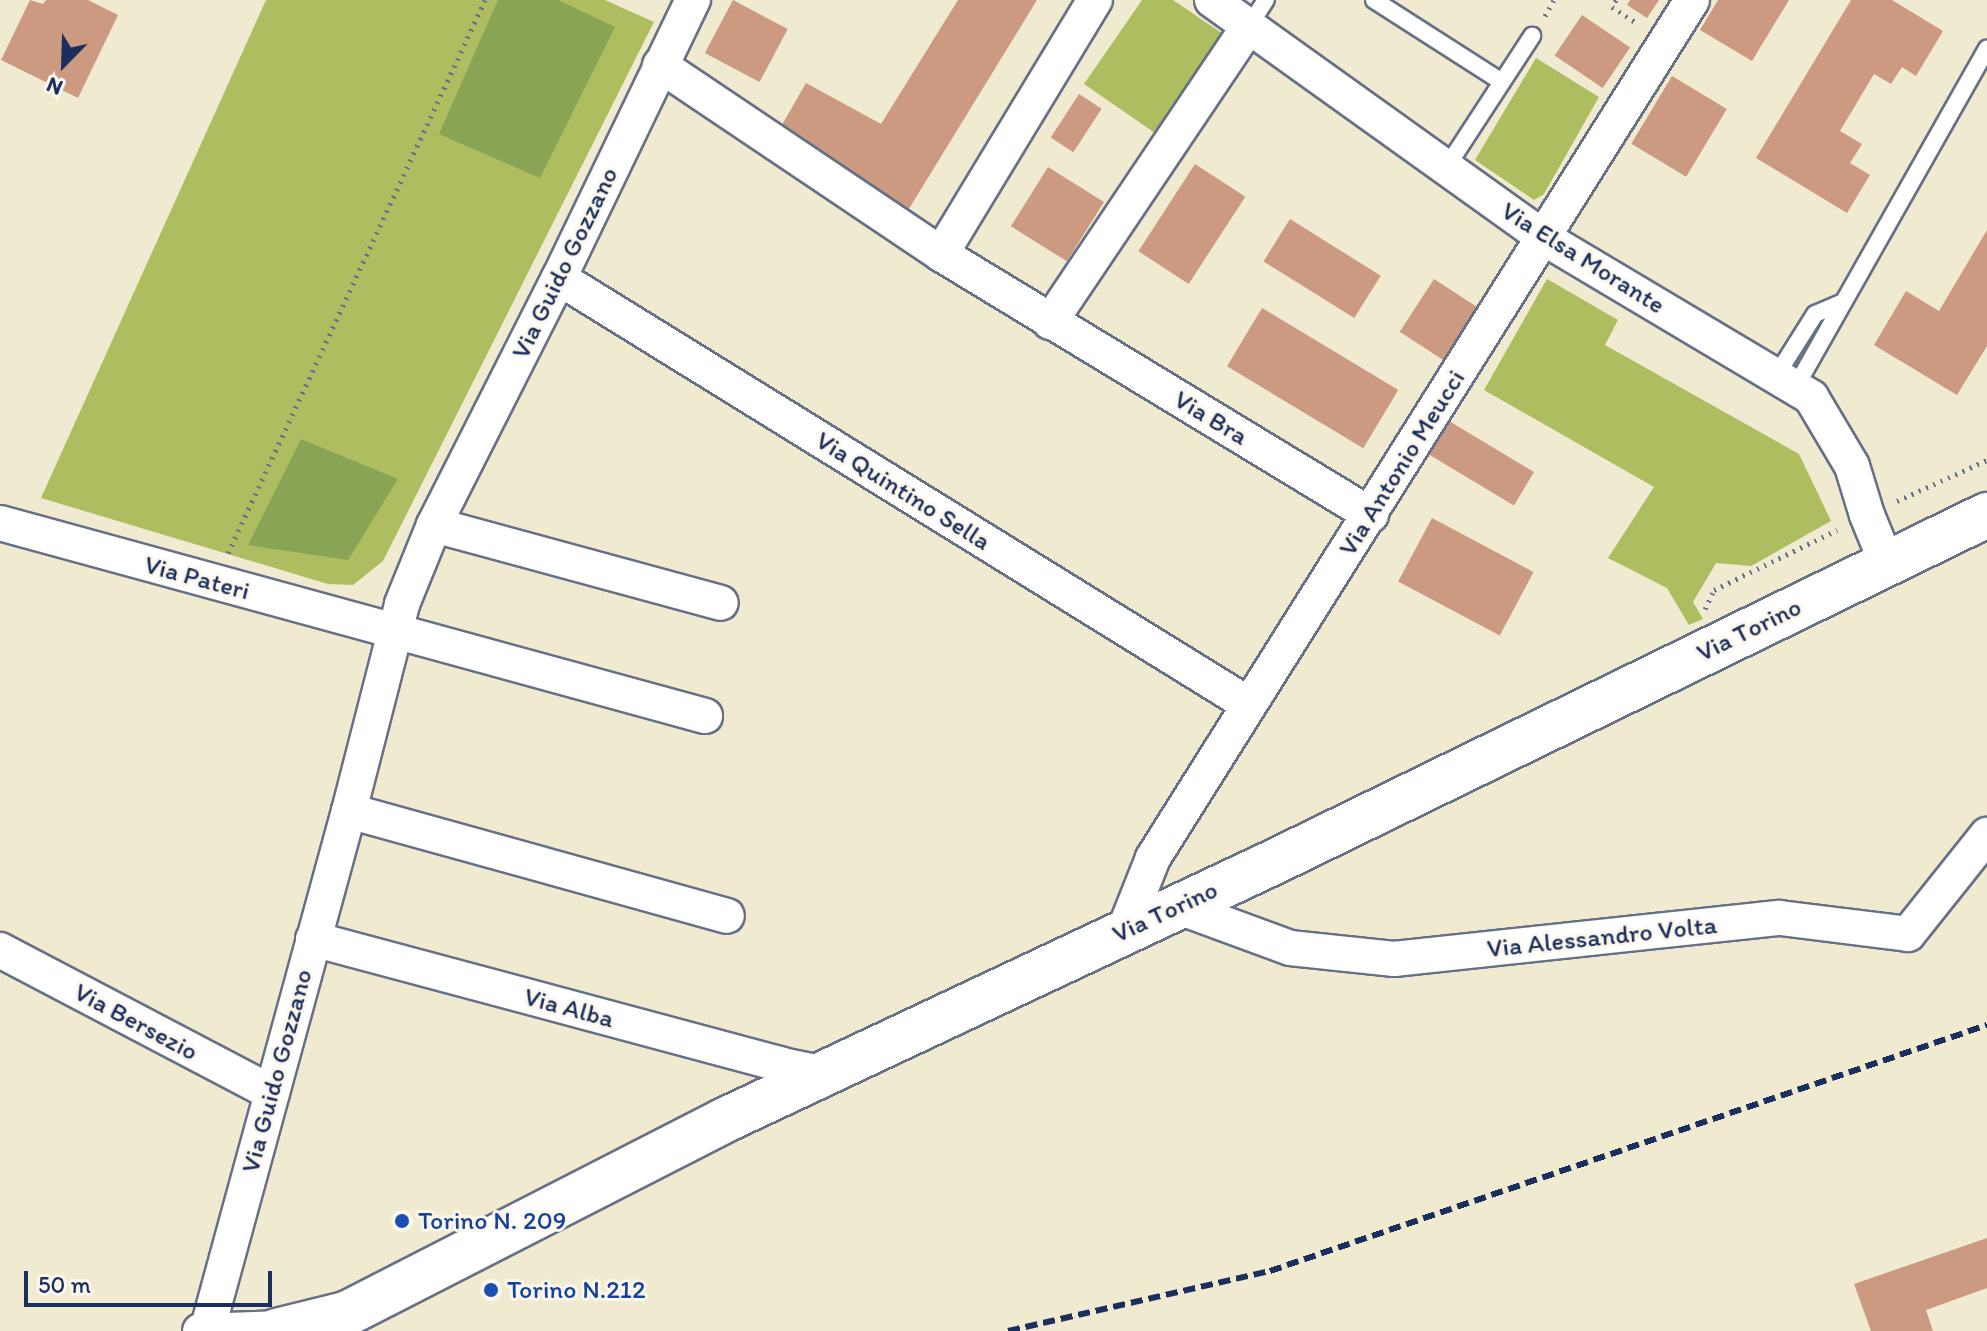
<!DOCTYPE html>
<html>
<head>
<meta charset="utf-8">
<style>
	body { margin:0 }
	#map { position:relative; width:1987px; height:1331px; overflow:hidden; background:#f0ead0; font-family:Itim,sans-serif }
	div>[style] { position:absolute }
	.green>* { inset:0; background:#adbd5f }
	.forest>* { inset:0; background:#8aa456 }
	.building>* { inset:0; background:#cc9a80; transform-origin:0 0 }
	.path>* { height:5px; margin-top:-2.5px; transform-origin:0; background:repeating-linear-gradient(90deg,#667086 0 2px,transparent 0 8px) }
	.roads { filter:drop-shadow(2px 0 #667086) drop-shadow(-2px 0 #667086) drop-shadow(0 2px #667086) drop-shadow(0 -2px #667086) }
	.lane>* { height:16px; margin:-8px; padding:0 8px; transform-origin:8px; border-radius:8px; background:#fff }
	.street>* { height:34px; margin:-17px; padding:0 17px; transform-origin:17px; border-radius:17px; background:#fff }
	.secondary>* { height:44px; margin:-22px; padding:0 22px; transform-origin:22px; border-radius:22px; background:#fff }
	.rail>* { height:6px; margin-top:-3px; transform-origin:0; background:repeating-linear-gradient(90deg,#1b2f5e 0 12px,transparent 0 18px) }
	.dots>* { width:22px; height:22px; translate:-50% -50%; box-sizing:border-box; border:4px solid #fbf7ec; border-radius:50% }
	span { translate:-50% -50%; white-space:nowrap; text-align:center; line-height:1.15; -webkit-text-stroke:6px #fbf7ec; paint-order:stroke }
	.street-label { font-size:26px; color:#1b2f5e }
	.transit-label { font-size:26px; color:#164399 }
	.left { translate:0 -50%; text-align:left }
	.north { position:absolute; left:24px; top:24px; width:80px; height:80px; -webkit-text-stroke:6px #fbf7ec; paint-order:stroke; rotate:203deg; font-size:22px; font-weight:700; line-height:32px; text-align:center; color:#1b2f5e }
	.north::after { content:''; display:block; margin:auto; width:28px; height:36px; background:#1b2f5e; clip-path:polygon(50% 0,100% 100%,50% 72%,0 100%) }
	.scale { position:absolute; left:24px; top:1271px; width:248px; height:36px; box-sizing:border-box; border:4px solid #1b2f5e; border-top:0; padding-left:10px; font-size:24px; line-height:28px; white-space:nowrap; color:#1b2f5e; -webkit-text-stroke:6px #fbf7ec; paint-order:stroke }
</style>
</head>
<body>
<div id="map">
	<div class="green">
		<i style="clip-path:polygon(266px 0,605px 0,654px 22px,383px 561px,353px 585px,328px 584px,41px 498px)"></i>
		<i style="clip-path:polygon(1142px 0,1173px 0,1223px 34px,1155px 133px,1084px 84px)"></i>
		<i style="clip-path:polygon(1536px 58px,1599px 97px,1544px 194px,1534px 200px,1475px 160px)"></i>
		<i style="clip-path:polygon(1547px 279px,1618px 320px,1605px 345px,1799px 454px,1831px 521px,1751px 566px,1716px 563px,1693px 602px,1703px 619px,1689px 625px,1667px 588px,1608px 558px,1654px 487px,1484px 390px)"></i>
	</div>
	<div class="forest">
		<i style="clip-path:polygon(498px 0,558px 0,615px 27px,540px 178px,439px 134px)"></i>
		<i style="clip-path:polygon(301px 439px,398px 479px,348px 560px,248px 545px)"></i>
	</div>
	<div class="building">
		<i style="clip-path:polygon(30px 0,43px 4px,46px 0,88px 0,118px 15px,78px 98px,1px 60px)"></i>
		<i style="left:733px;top:0;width:62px;height:60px;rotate:28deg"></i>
		<i style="clip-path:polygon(958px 0,1037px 0,907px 212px,779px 130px,806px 83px,881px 124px)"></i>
		<i style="clip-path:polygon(1630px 0,1659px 0,1647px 18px,1627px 5px)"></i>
		<i style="clip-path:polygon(1718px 0,1789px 0,1752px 61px,1700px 30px)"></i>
		<i style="clip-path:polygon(1851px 0,1892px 0,1943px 31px,1916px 76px,1902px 67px,1891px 84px,1874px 74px,1840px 131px,1862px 144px,1850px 163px,1870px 175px,1847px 213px,1756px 158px)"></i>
		<i style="left:1582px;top:15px;width:58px;height:49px;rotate:34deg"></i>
		<i style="left:1672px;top:76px;width:64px;height:79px;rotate:31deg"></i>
		<i style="left:1079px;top:94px;width:27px;height:52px;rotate:33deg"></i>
		<i style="left:1195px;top:164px;width:60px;height:104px;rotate:33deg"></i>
		<i style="left:1048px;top:167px;width:66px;height:70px;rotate:32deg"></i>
		<i style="left:1290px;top:219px;width:107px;height:50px;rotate:32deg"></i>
		<i style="clip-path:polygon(1987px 230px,1987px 346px,1957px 395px,1874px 345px,1906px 291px,1939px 311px)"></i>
		<i style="left:1434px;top:279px;width:55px;height:63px;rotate:33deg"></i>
		<i style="left:1262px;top:308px;width:159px;height:68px;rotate:31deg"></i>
		<i style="left:1444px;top:418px;width:105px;height:39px;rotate:31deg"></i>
		<i style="left:1432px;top:518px;width:115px;height:72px;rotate:28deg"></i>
		<i style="clip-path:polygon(1987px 1238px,1987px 1288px,1926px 1310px,1933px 1331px,1871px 1331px,1854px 1284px)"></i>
	</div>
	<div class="path">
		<i style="left:1616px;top:0;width:8px;rotate:120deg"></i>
		<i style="left:1612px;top:7px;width:31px;rotate:33deg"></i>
		<i style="left:1545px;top:16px;width:18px;rotate:-61deg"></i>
		<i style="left:1897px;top:501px;width:99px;rotate:-24.5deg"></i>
		<i style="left:228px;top:553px;width:610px;rotate:-65.07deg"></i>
		<i style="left:1705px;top:609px;width:21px;rotate:-65deg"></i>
		<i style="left:1714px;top:590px;width:137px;rotate:-26deg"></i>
	</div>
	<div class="roads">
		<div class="lane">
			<i style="left:1374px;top:0;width:152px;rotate:32.6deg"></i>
			<i style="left:1249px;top:26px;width:31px;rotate:-57deg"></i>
			<i style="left:1446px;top:168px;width:158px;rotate:-56.9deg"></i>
			<i style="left:1776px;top:376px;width:73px;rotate:-57.8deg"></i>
			<i style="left:1815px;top:314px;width:30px;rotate:-23deg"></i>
			<i style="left:1795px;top:388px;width:390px;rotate:-60.5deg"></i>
		</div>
		<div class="street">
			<i style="left:1212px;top:0;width:408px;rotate:35.6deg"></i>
			<i style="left:1544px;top:238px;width:311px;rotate:30.8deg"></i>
			<i style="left:1811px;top:397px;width:80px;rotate:59.3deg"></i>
			<i style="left:1852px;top:466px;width:51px;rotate:73deg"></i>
			<i style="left:1867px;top:515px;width:53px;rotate:67.8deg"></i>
			<i style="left:660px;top:65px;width:339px;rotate:33.9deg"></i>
			<i style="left:941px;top:254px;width:503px;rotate:31.26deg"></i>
			<i style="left:941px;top:254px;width:297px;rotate:-58.8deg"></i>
			<i style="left:559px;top:278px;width:810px;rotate:31.73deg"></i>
			<i style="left:1050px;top:322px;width:357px;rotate:-56.1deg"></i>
			<i style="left:0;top:523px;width:731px;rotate:15.31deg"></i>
			<i style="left:434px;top:525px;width:297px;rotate:15.2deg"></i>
			<i style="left:349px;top:811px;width:392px;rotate:15.5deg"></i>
			<i style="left:1176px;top:906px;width:121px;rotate:20.2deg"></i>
			<i style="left:1290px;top:948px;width:105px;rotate:6deg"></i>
			<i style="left:1394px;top:959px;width:388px;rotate:-6.1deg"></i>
			<i style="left:1780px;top:918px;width:129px;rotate:7.1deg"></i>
			<i style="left:1908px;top:934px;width:127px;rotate:-51.4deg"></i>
			<i style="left:1124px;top:931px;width:79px;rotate:-68.3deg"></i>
			<i style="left:1153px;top:858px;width:1013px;rotate:-57.86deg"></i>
			<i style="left:313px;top:939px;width:486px;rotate:15deg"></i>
			<i style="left:782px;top:1065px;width:45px;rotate:11.6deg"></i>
			<i style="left:0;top:950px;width:307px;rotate:27.7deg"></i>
			<i style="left:200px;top:1331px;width:82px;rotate:-2.1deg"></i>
			<i style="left:207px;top:1331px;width:539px;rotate:-74.73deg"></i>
			<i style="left:349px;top:811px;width:214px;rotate:-75.6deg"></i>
			<i style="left:402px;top:604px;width:85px;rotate:-67.9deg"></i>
			<i style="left:434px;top:525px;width:277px;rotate:-63.2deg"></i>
			<i style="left:559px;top:278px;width:309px;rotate:-64.3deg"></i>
		</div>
		<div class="secondary">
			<i style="left:276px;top:1331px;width:72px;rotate:-13.7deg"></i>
			<i style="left:324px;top:1331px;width:28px;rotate:-38deg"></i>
			<i style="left:346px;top:1314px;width:424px;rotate:-27.1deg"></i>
			<i style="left:723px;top:1121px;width:611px;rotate:-25.18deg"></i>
			<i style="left:1276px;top:861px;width:791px;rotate:-25.95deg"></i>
		</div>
	</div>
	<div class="rail">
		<i style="left:1008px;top:1331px;width:269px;rotate:-12.9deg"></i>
		<i style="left:1270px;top:1271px;width:758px;rotate:-18.94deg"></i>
	</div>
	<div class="dots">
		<i style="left:402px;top:1221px;background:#1a4fb4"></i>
		<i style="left:491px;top:1290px;background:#1a4fb4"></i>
	</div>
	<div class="street-label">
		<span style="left:1583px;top:258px;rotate:32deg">Via Elsa Morante</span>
		<span style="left:565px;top:263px;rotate:-64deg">Via Guido Gozzano</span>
		<span style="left:1211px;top:418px;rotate:31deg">Via Bra</span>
		<span style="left:1402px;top:463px;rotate:-58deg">Via Antonio Meucci</span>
		<span style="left:903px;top:491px;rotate:32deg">Via Quintino Sella</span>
		<span style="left:197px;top:578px;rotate:15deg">Via Pateri</span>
		<span style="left:1749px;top:630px;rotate:-26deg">Via Torino</span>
		<span style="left:1165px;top:912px;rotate:-25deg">Via Torino</span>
		<span style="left:1602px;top:937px;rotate:-6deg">Via Alessandro Volta</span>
		<span style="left:569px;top:1008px;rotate:15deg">Via Alba</span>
		<span style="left:136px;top:1022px;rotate:28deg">Via Bersezio</span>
		<span style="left:277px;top:1071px;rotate:-75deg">Via Guido Gozzano</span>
	</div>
	<div class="transit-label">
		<span class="left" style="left:418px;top:1221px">Torino N. 209</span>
		<span class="left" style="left:507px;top:1290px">Torino N.212</span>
	</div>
	<div class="north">N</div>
	<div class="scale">50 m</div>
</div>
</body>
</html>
